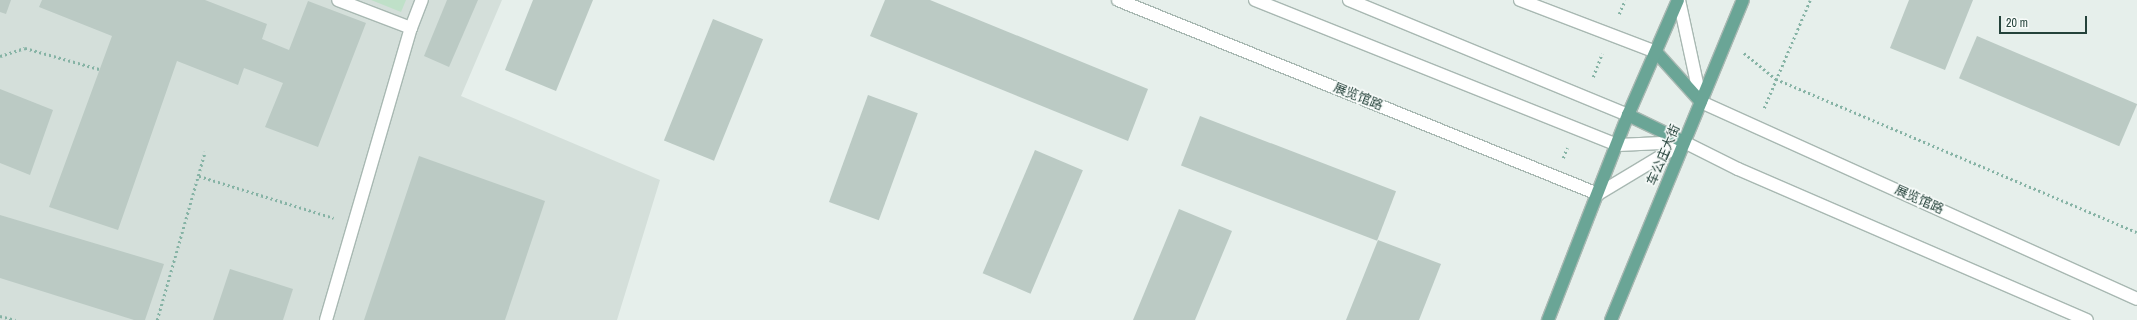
<!DOCTYPE html>
<html>
<head>
<meta charset="utf-8">
<style>
	body { margin:0 }
	#map { position:relative; width:2137px; height:320px; overflow:hidden; background:#e6efeb; font-family:"Archivo Narrow","Noto Sans SC",sans-serif }
	div>[style] { position:absolute }
	.built>* { inset:0; background:#d4dfda }
	.green>* { inset:0; background:#bfe0c8 }
	.building>* { inset:0; background:#bbcac4; transform-origin:0 0 }
	.path>* { height:2.5px; margin-top:-1.25px; transform-origin:0; background:repeating-linear-gradient(90deg,#86b3a5 0 2px,transparent 0 5px) }
	.roads { filter:drop-shadow(1px 0 #a8b8b2) drop-shadow(-1px 0 #a8b8b2) drop-shadow(0 1px #a8b8b2) drop-shadow(0 -1px #a8b8b2) }
	.lane>* { height:12px; margin:-6px; padding:0 6px; transform-origin:6px; border-radius:6px; background:#fff }
	.secondary>* { height:12px; margin:-6px; padding:0 6px; transform-origin:6px; border-radius:6px; background:#fff }
	.primary>* { height:12px; margin:-6px; padding:0 6px; transform-origin:6px; border-radius:6px; background:#6aa596 }
	span { translate:-50% -50%; white-space:nowrap; text-align:center; line-height:1.15; -webkit-text-stroke:3px #f7fbf9; paint-order:stroke }
	.street-label { font-size:13px; color:#24423a }
	.scale { position:absolute; left:1999px; top:16px; width:88px; height:18px; box-sizing:border-box; border:2px solid #24423a; border-top:0; padding-left:5px; font-size:12px; line-height:14px; white-space:nowrap; color:#24423a; -webkit-text-stroke:3px #f7fbf9; paint-order:stroke }
</style>
</head>
<body>
<div id="map">
	<div class="built">
		<i style="clip-path:polygon(0 0,502px 0,461px 96px,660px 180px,617px 320px,0 320px)"></i>
	</div>
	<div class="green">
		<i style="clip-path:polygon(371px 0,406px 0,401px 12px)"></i>
	</div>
	<div class="building">
		<i style="clip-path:polygon(0 0,11px 0,6px 14px,0 12px)"></i>
		<i style="clip-path:polygon(42px 0,205px 0,267px 24px,262px 39px,289px 50px,308px 1px,366px 23px,318px 147px,265px 127px,283px 83px,244px 68px,238px 85px,177px 61px,118px 230px,49px 207px,112px 36px,39px 7px)"></i>
		<i style="clip-path:polygon(447px 0,478px 0,449px 67px,424px 56px)"></i>
		<i style="clip-path:polygon(533px 0,593px 0,556px 91px,505px 70px)"></i>
		<i style="clip-path:polygon(885px 0,930px 0,1148px 89px,1128px 141px,870px 36px)"></i>
		<i style="clip-path:polygon(1909px 0,1973px 0,1945px 70px,1890px 48px)"></i>
		<i style="left:713px;top:19px;width:54px;height:131px;rotate:22deg"></i>
		<i style="left:1977px;top:36px;width:174px;height:46px;rotate:23deg"></i>
		<i style="clip-path:polygon(0 89px,53px 110px,30px 175px,0 163px)"></i>
		<i style="left:868px;top:95px;width:53px;height:114px;rotate:20deg"></i>
		<i style="left:1200px;top:116px;width:210px;height:53px;rotate:21deg"></i>
		<i style="left:1035px;top:150px;width:52px;height:134px;rotate:23deg"></i>
		<i style="clip-path:polygon(419px 156px,545px 201px,505px 320px,364px 320px)"></i>
		<i style="clip-path:polygon(1179px 209px,1232px 231px,1195px 320px,1133px 320px)"></i>
		<i style="clip-path:polygon(0 215px,164px 264px,145px 320px,134px 320px,0 278px)"></i>
		<i style="clip-path:polygon(1378px 240px,1441px 264px,1419px 320px,1346px 320px)"></i>
		<i style="clip-path:polygon(230px 269px,293px 289px,283px 320px,213px 320px)"></i>
	</div>
	<div class="path">
		<i style="left:1619px;top:14px;width:15px;rotate:-67deg"></i>
		<i style="left:1744px;top:53px;width:41px;rotate:39.1deg"></i>
		<i style="left:1776px;top:79px;width:392px;rotate:23deg"></i>
		<i style="left:0;top:56px;width:26px;rotate:-18deg"></i>
		<i style="left:25px;top:48px;width:77px;rotate:15.8deg"></i>
		<i style="left:1593px;top:77px;width:25px;rotate:-69deg"></i>
		<i style="left:1764px;top:108px;width:117px;rotate:-66.9deg"></i>
		<i style="left:1563px;top:158px;width:11px;rotate:-68deg"></i>
		<i style="left:199px;top:176px;width:141px;rotate:17.3deg"></i>
		<i style="left:0;top:316px;width:16px;rotate:14deg"></i>
		<i style="left:157px;top:320px;width:175px;rotate:-74.1deg"></i>
	</div>
	<div class="roads">
		<div class="lane">
			<i style="left:411px;top:28px;width:30px;rotate:-69deg"></i>
			<i style="left:326px;top:320px;width:304px;rotate:-73.8deg"></i>
			<i style="left:411px;top:28px;width:78px;rotate:-159deg"></i>
		</div>
		<div class="secondary">
			<i style="left:1118px;top:0;width:518px;rotate:22.01deg"></i>
			<i style="left:1598px;top:194px;width:99px;rotate:-31deg"></i>
			<i style="left:1255px;top:0;width:391px;rotate:21.8deg"></i>
			<i style="left:1618px;top:145px;width:66px;rotate:-2.6deg"></i>
			<i style="left:1684px;top:142px;width:60px;rotate:26.6deg"></i>
			<i style="left:1738px;top:169px;width:380px;rotate:23.4deg"></i>
			<i style="left:1349px;top:0;width:302px;rotate:22.4deg"></i>
			<i style="left:1520px;top:0;width:146px;rotate:20.9deg"></i>
			<i style="left:1679px;top:0;width:104px;rotate:77.8deg"></i>
			<i style="left:1701px;top:102px;width:478px;rotate:24.3deg"></i>
		</div>
		<div class="primary">
			<i style="left:1656px;top:52px;width:67px;rotate:48deg"></i>
			<i style="left:1628px;top:115px;width:62px;rotate:25.7deg"></i>
			<i style="left:1548px;top:320px;width:220px;rotate:-68.7deg"></i>
			<i style="left:1628px;top:115px;width:125px;rotate:-66.5deg"></i>
			<i style="left:1611px;top:320px;width:346px;rotate:-67.6deg"></i>
		</div>
	</div>
	<div class="street-label">
		<span style="left:1358px;top:97px;rotate:22deg">展览馆路</span>
		<span style="left:1664px;top:155px;rotate:-67deg">车公庄大街</span>
		<span style="left:1919px;top:200px;rotate:24deg">展览馆路</span>
	</div>
	<div class="scale">20 m</div>
</div>
</body>
</html>
